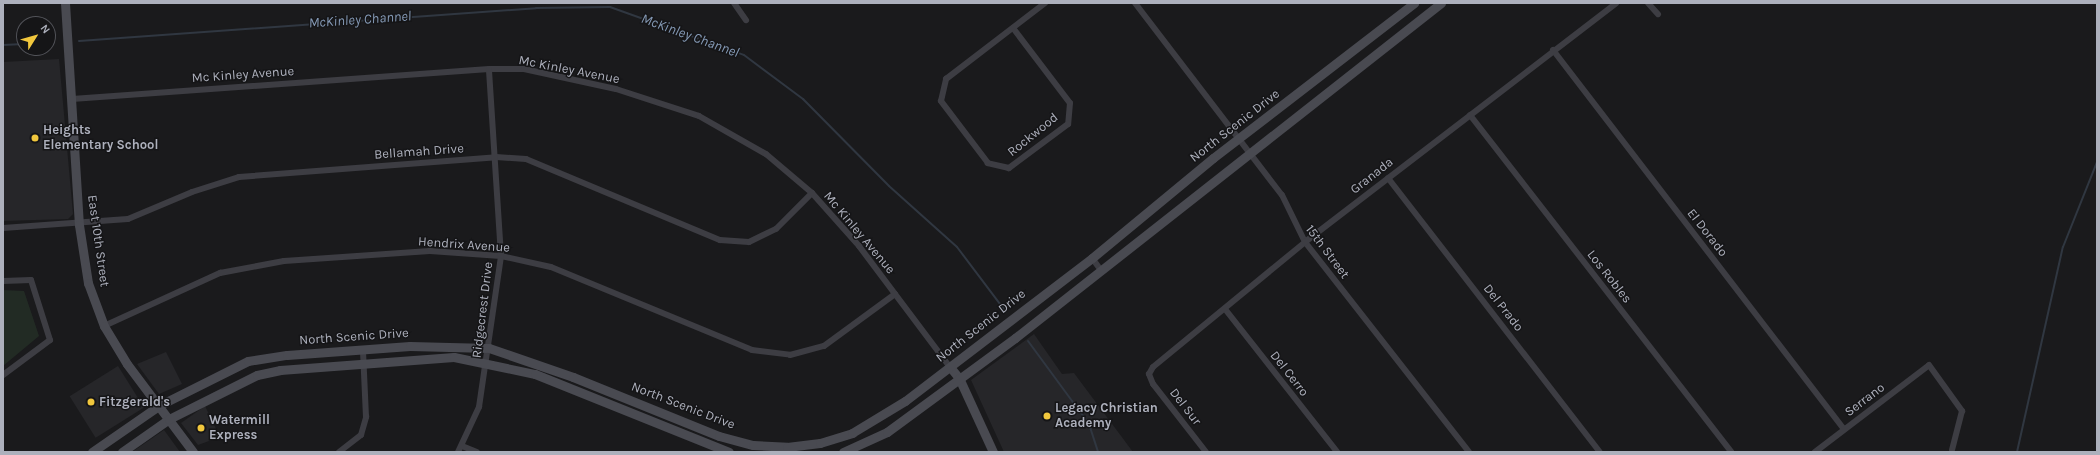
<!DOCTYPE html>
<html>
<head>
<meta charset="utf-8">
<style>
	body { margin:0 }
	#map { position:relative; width:2100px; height:455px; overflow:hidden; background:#1a1a1c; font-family:Karla,sans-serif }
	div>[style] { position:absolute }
	.built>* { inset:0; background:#262629; transform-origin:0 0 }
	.green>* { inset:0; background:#222b24 }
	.stream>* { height:2px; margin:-1px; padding:0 1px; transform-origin:1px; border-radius:1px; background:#303741 }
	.street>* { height:6px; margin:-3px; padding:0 3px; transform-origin:3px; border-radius:3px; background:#3d3d43 }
	.secondary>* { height:9px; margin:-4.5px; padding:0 4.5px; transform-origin:4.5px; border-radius:4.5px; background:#494a51 }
	.dots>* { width:11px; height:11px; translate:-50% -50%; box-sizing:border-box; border:2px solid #151517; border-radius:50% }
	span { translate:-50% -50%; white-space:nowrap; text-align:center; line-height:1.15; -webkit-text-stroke:3px #151517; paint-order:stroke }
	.street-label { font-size:13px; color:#adb0bc }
	.poi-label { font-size:13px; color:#adb0bc; font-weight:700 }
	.left { translate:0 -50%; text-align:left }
	.water-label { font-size:14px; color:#859ab6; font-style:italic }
	.frame { position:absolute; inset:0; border:4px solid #adb0bc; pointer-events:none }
	.north { position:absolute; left:16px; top:16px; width:40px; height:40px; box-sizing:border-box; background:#151517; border:1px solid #525359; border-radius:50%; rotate:53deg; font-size:11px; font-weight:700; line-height:16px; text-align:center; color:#adb0bc }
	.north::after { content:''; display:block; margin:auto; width:14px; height:18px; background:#f1c73d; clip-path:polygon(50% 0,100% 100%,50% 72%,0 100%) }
</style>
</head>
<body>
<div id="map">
	<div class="built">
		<i style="clip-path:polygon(59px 59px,73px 214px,68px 219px,3px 221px,3px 62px)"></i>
		<i style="clip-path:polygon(1034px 334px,1062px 374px,1074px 373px,1133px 452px,1004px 452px,971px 380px)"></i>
		<i style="clip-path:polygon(166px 352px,182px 384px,159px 394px,137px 364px)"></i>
		<i style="left:118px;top:366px;width:49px;height:57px;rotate:58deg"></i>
		<i style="clip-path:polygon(205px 406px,220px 437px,198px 445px,181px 423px)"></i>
		<i style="clip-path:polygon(164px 430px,180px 452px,132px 452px,135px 450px)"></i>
	</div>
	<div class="green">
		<i style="clip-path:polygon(3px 290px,24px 291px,39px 336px,3px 366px)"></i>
	</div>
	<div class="stream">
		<i style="left:79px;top:41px;width:458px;rotate:-4.1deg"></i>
		<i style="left:536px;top:8px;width:74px;rotate:-0.8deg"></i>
		<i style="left:610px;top:7px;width:142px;rotate:19.7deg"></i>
		<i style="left:744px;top:55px;width:74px;rotate:36.7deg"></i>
		<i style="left:803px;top:99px;width:122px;rotate:45.3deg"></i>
		<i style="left:889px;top:186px;width:91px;rotate:41.9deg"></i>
		<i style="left:957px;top:247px;width:81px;rotate:53deg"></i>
		<i style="left:48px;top:43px;width:5px;rotate:-11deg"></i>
		<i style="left:3px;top:45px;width:21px;rotate:-3deg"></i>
		<i style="left:1028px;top:341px;width:103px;rotate:53.7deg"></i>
		<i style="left:1089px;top:424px;width:29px;rotate:72deg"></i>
		<i style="left:2017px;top:452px;width:210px;rotate:-77.4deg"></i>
		<i style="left:2063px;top:247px;width:92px;rotate:-68.2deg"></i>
	</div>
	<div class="street">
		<i style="left:734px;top:3px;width:21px;rotate:55deg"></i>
		<i style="left:1135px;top:3px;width:242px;rotate:52.6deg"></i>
		<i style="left:1282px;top:195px;width:52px;rotate:63.9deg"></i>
		<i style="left:1305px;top:242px;width:266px;rotate:52deg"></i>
		<i style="left:1648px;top:3px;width:15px;rotate:48deg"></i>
		<i style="left:1013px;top:28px;width:94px;rotate:52.8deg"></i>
		<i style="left:1070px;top:103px;width:21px;rotate:95deg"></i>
		<i style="left:1068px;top:124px;width:74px;rotate:143.3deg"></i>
		<i style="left:1009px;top:168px;width:22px;rotate:-167deg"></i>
		<i style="left:988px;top:163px;width:78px;rotate:-127.2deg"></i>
		<i style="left:941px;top:101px;width:23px;rotate:-77deg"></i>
		<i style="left:946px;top:79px;width:125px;rotate:-37.5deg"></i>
		<i style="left:1553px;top:50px;width:478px;rotate:52.5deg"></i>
		<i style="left:72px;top:99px;width:418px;rotate:-4.1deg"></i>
		<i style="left:489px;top:69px;width:35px"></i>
		<i style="left:524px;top:69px;width:94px;rotate:12.3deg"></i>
		<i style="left:616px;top:89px;width:87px;rotate:18deg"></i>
		<i style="left:699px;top:116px;width:77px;rotate:29.6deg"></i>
		<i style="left:766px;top:154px;width:60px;rotate:40.3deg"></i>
		<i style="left:812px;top:193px;width:71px;rotate:48.4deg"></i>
		<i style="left:859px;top:246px;width:151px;rotate:53.1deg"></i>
		<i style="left:1470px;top:115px;width:426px;rotate:52.2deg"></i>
		<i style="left:1388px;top:178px;width:346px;rotate:52.3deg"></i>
		<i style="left:3px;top:228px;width:125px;rotate:-4.1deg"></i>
		<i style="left:128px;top:219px;width:69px;rotate:-22.9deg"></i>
		<i style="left:192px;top:192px;width:49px;rotate:-17.7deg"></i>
		<i style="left:239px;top:177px;width:258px;rotate:-4.4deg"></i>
		<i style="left:496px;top:157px;width:30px;rotate:4deg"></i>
		<i style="left:526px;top:159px;width:210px;rotate:22.7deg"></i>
		<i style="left:720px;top:240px;width:29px;rotate:4deg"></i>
		<i style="left:749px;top:242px;width:30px;rotate:-26deg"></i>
		<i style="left:776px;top:229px;width:51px;rotate:-45deg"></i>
		<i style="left:1092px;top:258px;width:14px;rotate:54deg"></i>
		<i style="left:3px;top:281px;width:28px;rotate:-2deg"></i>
		<i style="left:31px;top:280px;width:63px;rotate:72.4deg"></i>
		<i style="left:50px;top:340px;width:59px;rotate:143.3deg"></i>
		<i style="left:1225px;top:309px;width:182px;rotate:51.9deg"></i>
		<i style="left:104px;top:326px;width:128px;rotate:-24.6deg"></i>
		<i style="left:220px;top:273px;width:65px;rotate:-10.6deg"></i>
		<i style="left:284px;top:261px;width:146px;rotate:-3.9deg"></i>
		<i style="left:430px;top:251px;width:71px;rotate:4deg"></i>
		<i style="left:501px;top:256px;width:51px;rotate:12.4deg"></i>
		<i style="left:551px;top:267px;width:217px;rotate:22.4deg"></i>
		<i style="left:752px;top:350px;width:38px;rotate:7deg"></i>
		<i style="left:790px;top:355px;width:35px;rotate:-15deg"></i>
		<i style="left:824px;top:346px;width:88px;rotate:-36.2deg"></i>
		<i style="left:462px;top:446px;width:16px;rotate:22deg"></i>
		<i style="left:339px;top:452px;width:28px;rotate:-38deg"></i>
		<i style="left:361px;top:435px;width:19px;rotate:-74deg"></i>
		<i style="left:366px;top:417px;width:67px;rotate:-92.6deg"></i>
		<i style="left:458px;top:452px;width:50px;rotate:-65deg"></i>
		<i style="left:479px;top:407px;width:153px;rotate:-81.7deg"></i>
		<i style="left:501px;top:256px;width:187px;rotate:-93.7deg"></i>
		<i style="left:1206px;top:452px;width:86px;rotate:-127.9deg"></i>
		<i style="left:1153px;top:384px;width:11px;rotate:-112deg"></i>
		<i style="left:1149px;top:374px;width:8px;rotate:-60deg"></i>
		<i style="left:1153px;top:367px;width:197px;rotate:-39.4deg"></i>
		<i style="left:1305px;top:242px;width:392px;rotate:-37.5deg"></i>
		<i style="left:1815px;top:452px;width:143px;rotate:-37.3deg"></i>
		<i style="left:1929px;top:365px;width:57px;rotate:54.3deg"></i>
		<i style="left:1962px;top:411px;width:40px;rotate:104.4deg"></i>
	</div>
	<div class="secondary">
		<i style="left:65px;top:3px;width:222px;rotate:86.4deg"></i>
		<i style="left:79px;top:225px;width:59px;rotate:81.2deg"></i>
		<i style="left:88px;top:283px;width:46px;rotate:69.6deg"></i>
		<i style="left:104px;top:326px;width:44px;rotate:58.8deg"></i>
		<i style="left:127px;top:364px;width:110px;rotate:53.1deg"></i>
		<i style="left:950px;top:367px;width:14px;rotate:51deg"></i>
		<i style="left:959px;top:378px;width:81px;rotate:65.3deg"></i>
		<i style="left:92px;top:452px;width:83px;rotate:-34.7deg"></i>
		<i style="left:160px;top:405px;width:98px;rotate:-26.6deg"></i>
		<i style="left:248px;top:361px;width:39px;rotate:-9deg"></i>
		<i style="left:287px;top:355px;width:123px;rotate:-4.2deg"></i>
		<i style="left:410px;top:346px;width:79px;rotate:1.5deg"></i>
		<i style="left:489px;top:348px;width:89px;rotate:19deg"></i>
		<i style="left:573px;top:377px;width:157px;rotate:22deg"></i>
		<i style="left:719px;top:436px;width:35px;rotate:15deg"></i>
		<i style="left:753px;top:445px;width:34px;rotate:3deg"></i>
		<i style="left:787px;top:447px;width:33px;rotate:-7deg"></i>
		<i style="left:820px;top:443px;width:34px;rotate:-17deg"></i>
		<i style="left:852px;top:433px;width:62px;rotate:-31.1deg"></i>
		<i style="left:905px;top:401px;width:235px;rotate:-37.4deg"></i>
		<i style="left:1092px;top:258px;width:157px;rotate:-39.6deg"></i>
		<i style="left:1213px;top:158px;width:254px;rotate:-37.6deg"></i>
		<i style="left:122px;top:452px;width:57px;rotate:-35.1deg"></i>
		<i style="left:169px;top:419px;width:98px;rotate:-26.6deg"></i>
		<i style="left:257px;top:375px;width:24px;rotate:-12deg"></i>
		<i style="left:280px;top:370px;width:174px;rotate:-4.3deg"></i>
		<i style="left:454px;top:357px;width:83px;rotate:11.9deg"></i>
		<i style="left:535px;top:374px;width:209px;rotate:21.9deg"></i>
		<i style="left:843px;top:452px;width:48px;rotate:-24.4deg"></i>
		<i style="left:887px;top:432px;width:159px;rotate:-36.3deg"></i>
		<i style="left:1015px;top:338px;width:542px;rotate:-38.18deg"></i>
	</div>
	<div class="dots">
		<i style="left:35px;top:138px;background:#f1c73d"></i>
		<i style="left:91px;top:402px;background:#f1c73d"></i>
		<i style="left:1047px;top:416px;background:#f1c73d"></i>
		<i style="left:201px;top:428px;background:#f1c73d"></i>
	</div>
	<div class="street-label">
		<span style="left:569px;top:70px;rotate:11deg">Mc Kinley Avenue</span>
		<span style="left:243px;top:75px;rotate:-4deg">Mc Kinley Avenue</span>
		<span style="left:1235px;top:126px;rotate:-38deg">North Scenic Drive</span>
		<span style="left:1033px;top:135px;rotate:-39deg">Rockwood</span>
		<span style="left:419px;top:152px;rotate:-4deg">Bellamah Drive</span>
		<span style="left:1372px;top:176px;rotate:-38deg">Granada</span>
		<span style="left:859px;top:233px;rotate:50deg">Mc Kinley Avenue</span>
		<span style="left:1707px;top:233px;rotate:52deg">El Dorado</span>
		<span style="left:98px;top:241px;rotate:82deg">East 10th Street</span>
		<span style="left:464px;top:245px;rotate:4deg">Hendrix Avenue</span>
		<span style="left:1327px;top:252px;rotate:53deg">15th Street</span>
		<span style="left:1609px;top:277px;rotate:52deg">Los Robles</span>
		<span style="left:1503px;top:308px;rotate:52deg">Del Prado</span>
		<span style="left:483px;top:310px;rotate:-83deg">Ridgecrest Drive</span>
		<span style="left:981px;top:326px;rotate:-38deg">North Scenic Drive</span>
		<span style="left:354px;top:337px;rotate:-4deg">North Scenic Drive</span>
		<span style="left:1289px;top:374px;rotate:52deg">Del Cerro</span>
		<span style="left:1865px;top:400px;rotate:-37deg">Serrano</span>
		<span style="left:683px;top:406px;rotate:21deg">North Scenic Drive</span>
		<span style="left:1185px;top:407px;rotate:52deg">Del Sur</span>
	</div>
	<div class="poi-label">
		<span class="left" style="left:43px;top:138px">Heights<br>Elementary School</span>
		<span class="left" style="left:99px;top:402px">Fitzgerald's</span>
		<span class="left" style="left:1055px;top:416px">Legacy Christian<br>Academy</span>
		<span class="left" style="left:209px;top:428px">Watermill<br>Express</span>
	</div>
	<div class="water-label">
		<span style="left:360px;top:20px;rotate:-4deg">McKinley Channel</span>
		<span style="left:690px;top:36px;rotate:20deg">McKinley Channel</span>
	</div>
	<div class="frame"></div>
	<div class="north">N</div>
</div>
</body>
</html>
